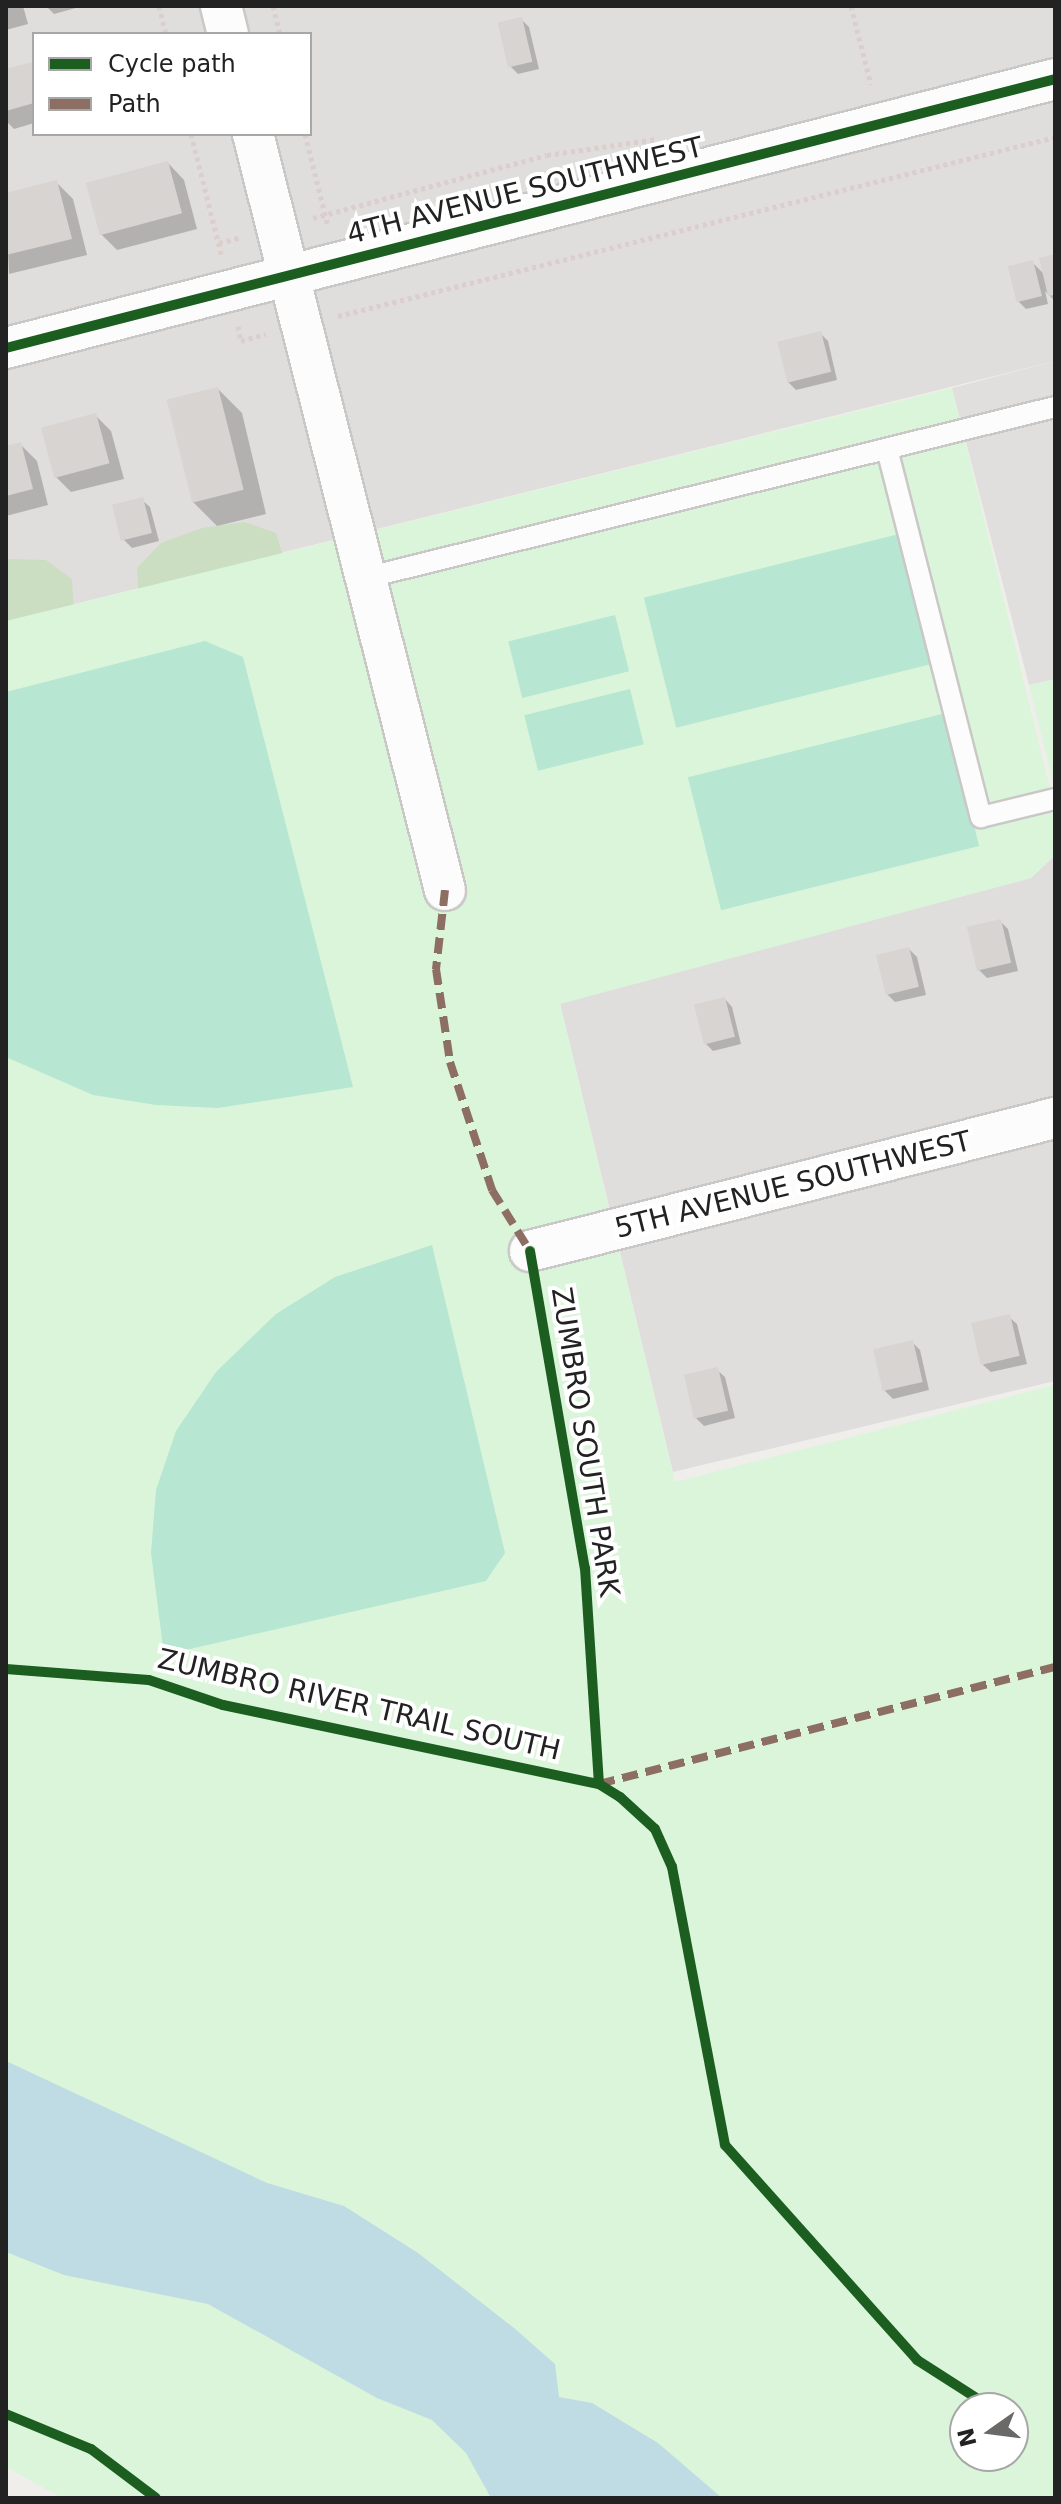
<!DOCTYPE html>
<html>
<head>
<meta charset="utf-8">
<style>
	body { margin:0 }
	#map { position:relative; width:1061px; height:2504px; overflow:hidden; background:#f0eeeb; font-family:"DejaVu Sans",sans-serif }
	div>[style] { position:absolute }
	.residential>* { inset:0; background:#dfdedc }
	.forest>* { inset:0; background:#cbdec1 }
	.park>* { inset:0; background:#daf5da }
	.pitch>* { inset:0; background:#b7e6d2; transform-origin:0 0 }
	.parking>* { inset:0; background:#e0dfde }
	.water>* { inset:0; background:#bfdbe3 }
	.shadow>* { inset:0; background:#0003 }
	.building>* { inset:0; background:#d7d4d2; transform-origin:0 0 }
	.path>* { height:5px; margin-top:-2.5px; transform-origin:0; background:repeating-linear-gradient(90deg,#dccecd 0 4px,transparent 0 8px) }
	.roads { filter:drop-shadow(2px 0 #c9c8c7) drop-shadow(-2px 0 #c9c8c7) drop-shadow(0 2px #c9c8c7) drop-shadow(0 -2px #c9c8c7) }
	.service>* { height:20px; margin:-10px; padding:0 10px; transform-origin:10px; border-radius:10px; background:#fdfcfc }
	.minor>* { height:40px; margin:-20px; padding:0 20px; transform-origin:20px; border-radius:20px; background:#fdfcfc }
	.quiet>* { height:8px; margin-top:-4px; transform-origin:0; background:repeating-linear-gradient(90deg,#8d6e63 0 16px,transparent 0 24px) }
	.cycleway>* { height:10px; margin:-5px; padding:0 5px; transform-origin:5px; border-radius:5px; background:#1b5e20 }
	span { translate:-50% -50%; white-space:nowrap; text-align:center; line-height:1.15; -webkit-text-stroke:8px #fff; paint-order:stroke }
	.street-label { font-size:28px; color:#222 }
	.frame { position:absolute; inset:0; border:8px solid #222; pointer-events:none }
	.legend { position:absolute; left:32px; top:32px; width:280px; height:104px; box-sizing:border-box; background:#fff; border:2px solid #a7a7a7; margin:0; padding:10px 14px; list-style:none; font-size:24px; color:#222 }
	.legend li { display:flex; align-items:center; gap:16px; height:40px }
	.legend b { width:40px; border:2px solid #a7a7a7 }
	.north { position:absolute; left:949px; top:2392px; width:80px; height:80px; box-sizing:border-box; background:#fff; border:2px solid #a7a7a7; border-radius:50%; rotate:256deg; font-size:22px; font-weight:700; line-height:32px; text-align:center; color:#222 }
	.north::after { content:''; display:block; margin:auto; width:28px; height:36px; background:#6a6968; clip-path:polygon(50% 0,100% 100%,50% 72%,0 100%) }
</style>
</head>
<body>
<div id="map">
	<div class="residential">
		<i style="clip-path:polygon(evenodd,6px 6px,1055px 6px,1055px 361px,6px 621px,6px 6px,34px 34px,310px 34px,310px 134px,34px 134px,34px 34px)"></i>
		<i style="clip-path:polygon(1055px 855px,1055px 1381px,673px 1472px,560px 1003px,1031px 878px)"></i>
	</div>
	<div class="forest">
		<i style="clip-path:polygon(245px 522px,276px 533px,284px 559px,139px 605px,137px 568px,161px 543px,202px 528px)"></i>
		<i style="clip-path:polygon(6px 559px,46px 560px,72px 579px,74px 618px,6px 657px)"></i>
	</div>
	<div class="park">
		<i style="clip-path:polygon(evenodd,952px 388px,1055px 809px,1055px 855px,1031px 878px,560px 1004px,675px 1482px,1055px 1385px,1055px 2498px,62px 2498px,6px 2467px,6px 621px,952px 388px,965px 2408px,1013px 2408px,1013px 2456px,965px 2456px,965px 2408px)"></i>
		<i style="clip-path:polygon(1055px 679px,1055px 790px,1029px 685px)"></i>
	</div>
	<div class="pitch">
		<i style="left:899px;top:534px;width:134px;height:263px;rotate:76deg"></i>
		<i style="left:615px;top:615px;width:58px;height:110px;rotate:76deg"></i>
		<i style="clip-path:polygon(205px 641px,243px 657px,353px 1087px,218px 1108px,156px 1105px,93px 1095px,6px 1057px,6px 692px)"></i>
		<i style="left:630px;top:689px;width:57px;height:109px;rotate:76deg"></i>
		<i style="left:946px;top:713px;width:137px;height:266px;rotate:76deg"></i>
		<i style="clip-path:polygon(432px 1245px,505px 1553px,486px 1581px,164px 1655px,151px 1553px,156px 1490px,176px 1431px,216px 1372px,276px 1314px,335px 1277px)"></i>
	</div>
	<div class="parking">
		<i style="clip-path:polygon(1055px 361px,1055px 679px,1029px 685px,952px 388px)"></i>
	</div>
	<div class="water">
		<i style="clip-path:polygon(6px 2061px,267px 2183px,344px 2206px,418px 2253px,514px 2328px,555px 2364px,559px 2397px,592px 2403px,658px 2443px,722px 2498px,491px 2498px,466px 2453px,432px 2420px,377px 2398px,208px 2304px,64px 2275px,6px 2252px)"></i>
	</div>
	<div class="shadow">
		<i style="clip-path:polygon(6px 6px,23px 6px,28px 24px,6px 30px)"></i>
		<i style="clip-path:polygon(46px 6px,83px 6px,54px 14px)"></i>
		<i style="clip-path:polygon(521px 19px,529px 27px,539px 69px,518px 74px,510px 66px)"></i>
		<i style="clip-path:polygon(32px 64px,34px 123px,14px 129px,6px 121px,6px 71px)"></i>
		<i style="clip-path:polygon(168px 163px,184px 180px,197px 229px,117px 250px,101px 234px)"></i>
		<i style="clip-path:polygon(56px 182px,73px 199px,87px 255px,9px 274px,6px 195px)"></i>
		<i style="clip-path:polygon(1055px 256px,1055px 301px,1045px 291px,1048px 304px,1026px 309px,1018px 301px,1033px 263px,1045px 275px)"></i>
		<i style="clip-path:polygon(820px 333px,828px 341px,837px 380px,796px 390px,788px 382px)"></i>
		<i style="clip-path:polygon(218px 389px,242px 413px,266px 514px,217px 526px,193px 502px)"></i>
		<i style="clip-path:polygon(95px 415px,111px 431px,124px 479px,71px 492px,55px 476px)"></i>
		<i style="clip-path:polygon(20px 444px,37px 461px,48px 505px,6px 516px,6px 448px)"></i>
		<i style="clip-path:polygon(142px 500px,150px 507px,159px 541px,132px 548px,124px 540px)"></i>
		<i style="clip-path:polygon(1000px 921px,1008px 929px,1018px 971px,987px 978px,979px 970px)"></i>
		<i style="clip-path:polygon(909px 949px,917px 957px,926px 995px,895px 1002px,887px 994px)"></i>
		<i style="clip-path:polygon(725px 999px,732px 1007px,741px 1044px,713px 1051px,705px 1043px)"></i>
		<i style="clip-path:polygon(1009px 1317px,1017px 1324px,1027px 1364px,991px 1372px,983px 1365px)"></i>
		<i style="clip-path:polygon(912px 1342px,920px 1350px,929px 1390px,893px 1399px,885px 1391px)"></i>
		<i style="clip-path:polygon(717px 1370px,725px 1377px,735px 1418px,704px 1426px,696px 1418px)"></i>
	</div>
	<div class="building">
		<i style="left:522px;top:17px;width:46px;height:25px;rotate:77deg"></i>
		<i style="clip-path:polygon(32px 62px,34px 103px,6px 111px,6px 69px)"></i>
		<i style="left:168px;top:161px;width:54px;height:85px;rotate:75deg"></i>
		<i style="clip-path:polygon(57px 180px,72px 239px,6px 255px,6px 193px)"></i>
		<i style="clip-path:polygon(1055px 254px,1055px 295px,1048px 296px,1039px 258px)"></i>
		<i style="left:1033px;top:260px;width:37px;height:26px;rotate:76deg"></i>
		<i style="left:821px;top:331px;width:42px;height:45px;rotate:76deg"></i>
		<i style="left:218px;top:387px;width:106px;height:53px;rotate:76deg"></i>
		<i style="left:96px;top:413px;width:52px;height:57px;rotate:75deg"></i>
		<i style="clip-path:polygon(21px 442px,33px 489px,6px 496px,6px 446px)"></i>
		<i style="left:143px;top:497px;width:37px;height:32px;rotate:76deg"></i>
		<i style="left:1001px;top:919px;width:45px;height:35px;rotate:77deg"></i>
		<i style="left:909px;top:947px;width:41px;height:34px;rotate:76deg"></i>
		<i style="left:725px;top:997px;width:41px;height:32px;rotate:76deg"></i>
		<i style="left:1010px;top:1314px;width:43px;height:40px;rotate:77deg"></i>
		<i style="left:913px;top:1340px;width:43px;height:41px;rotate:77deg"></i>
		<i style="left:718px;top:1367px;width:45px;height:35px;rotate:77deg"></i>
	</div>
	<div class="path">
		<i style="left:159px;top:6px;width:29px;rotate:76deg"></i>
		<i style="left:273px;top:6px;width:29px;rotate:76deg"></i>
		<i style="left:851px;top:6px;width:81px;rotate:75.8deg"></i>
		<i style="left:191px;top:134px;width:127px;rotate:75.9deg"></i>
		<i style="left:305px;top:134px;width:95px;rotate:76deg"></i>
		<i style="left:313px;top:218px;width:242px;rotate:-15.1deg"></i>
		<i style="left:547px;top:155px;width:111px;rotate:-8.3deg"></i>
		<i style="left:219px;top:243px;width:23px;rotate:-15deg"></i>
		<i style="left:338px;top:316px;width:739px;rotate:-14.02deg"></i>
		<i style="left:238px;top:326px;width:15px;rotate:79deg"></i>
		<i style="left:241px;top:341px;width:26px;rotate:-16deg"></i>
	</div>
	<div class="roads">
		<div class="service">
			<i style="left:887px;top:449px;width:380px;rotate:75.7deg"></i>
			<i style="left:981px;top:817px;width:76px;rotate:-13.7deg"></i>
			<i style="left:369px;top:577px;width:707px;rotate:-13.92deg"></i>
		</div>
		<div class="minor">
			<i style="left:221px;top:6px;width:29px;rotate:76deg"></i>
			<i style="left:253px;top:134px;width:780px;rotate:75.75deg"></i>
			<i style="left:6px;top:348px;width:1083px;rotate:-14.38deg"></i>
			<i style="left:530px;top:1251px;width:542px;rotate:-14.22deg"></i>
		</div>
	</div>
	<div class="quiet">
		<i style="left:445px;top:890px;width:80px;rotate:96.5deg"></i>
		<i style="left:436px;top:969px;width:94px;rotate:81.4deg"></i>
		<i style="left:450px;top:1062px;width:135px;rotate:71.8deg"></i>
		<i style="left:492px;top:1190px;width:72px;rotate:58.1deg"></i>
		<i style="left:599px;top:1784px;width:471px;rotate:-14.4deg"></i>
	</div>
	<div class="cycleway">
		<i style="left:6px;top:348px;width:1083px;rotate:-14.38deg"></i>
		<i style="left:530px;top:1251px;width:322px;rotate:80.2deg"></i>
		<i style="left:585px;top:1568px;width:216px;rotate:86.3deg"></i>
		<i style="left:6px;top:1669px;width:143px;rotate:4.4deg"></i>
		<i style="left:149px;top:1680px;width:78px;rotate:18.7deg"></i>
		<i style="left:223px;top:1705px;width:384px;rotate:11.9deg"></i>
		<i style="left:599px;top:1784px;width:25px;rotate:32deg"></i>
		<i style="left:620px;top:1797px;width:47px;rotate:42.4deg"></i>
		<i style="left:655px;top:1829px;width:42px;rotate:65.9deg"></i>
		<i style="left:672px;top:1867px;width:283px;rotate:79.2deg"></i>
		<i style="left:725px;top:2145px;width:288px;rotate:48.2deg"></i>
		<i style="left:917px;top:2360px;width:89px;rotate:32.6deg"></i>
		<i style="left:6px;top:2414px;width:92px;rotate:22.4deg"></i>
		<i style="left:91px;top:2449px;width:81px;rotate:37deg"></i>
	</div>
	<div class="street-label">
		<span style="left:525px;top:191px;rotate:-14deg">4TH AVENUE SOUTHWEST</span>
		<span style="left:793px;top:1185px;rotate:-14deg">5TH AVENUE SOUTHWEST</span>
		<span style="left:585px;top:1442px;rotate:81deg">ZUMBRO SOUTH PARK</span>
		<span style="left:359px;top:1705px;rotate:13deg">ZUMBRO RIVER TRAIL SOUTH</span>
	</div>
	<div class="frame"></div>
	<ul class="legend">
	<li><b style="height:10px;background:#1b5e20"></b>Cycle path</li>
	<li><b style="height:10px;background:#8d6e63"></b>Path</li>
	</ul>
	<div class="north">N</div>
</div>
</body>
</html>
